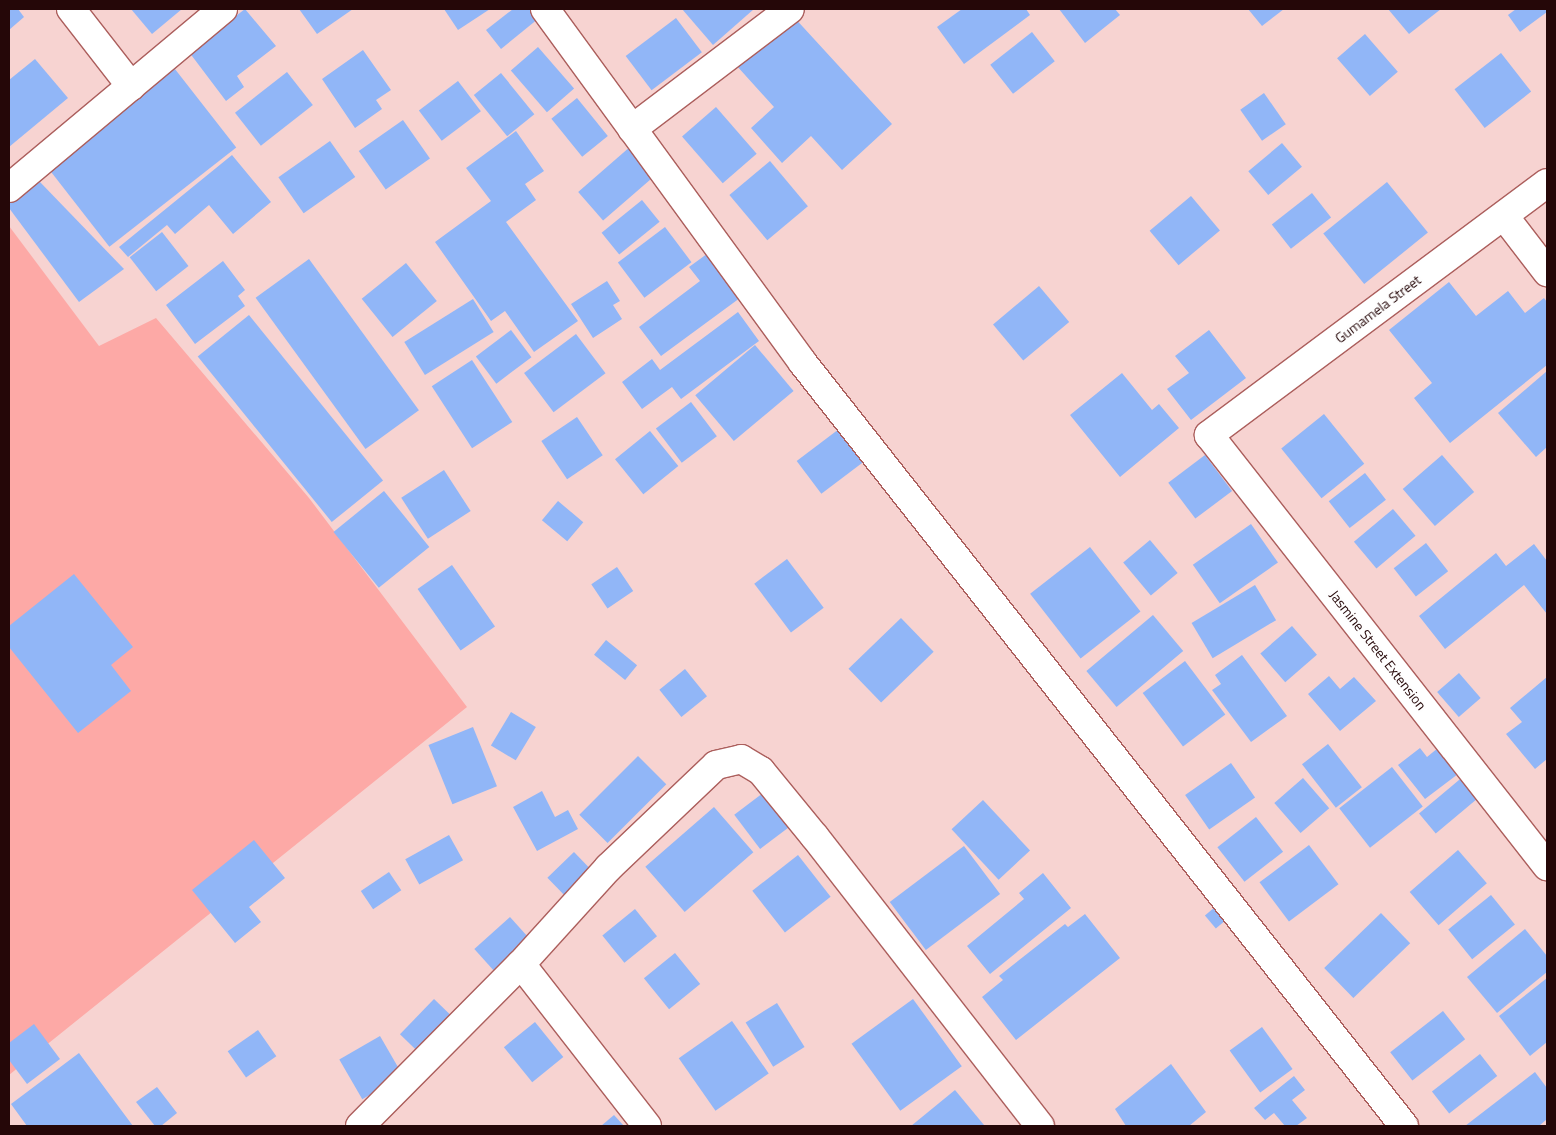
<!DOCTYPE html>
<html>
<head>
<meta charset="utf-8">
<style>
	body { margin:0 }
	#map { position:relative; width:1556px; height:1135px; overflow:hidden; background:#f7d3d1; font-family:"Titillium Web",sans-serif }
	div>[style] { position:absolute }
	.green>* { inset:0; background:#fda9a6 }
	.building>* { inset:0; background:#91b6f7; transform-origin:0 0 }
	.roads { filter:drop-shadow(1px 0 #ac5f5d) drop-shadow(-1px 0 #ac5f5d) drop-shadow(0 1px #ac5f5d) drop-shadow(0 -1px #ac5f5d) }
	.street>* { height:28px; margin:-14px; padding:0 14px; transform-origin:14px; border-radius:14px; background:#fff }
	span { translate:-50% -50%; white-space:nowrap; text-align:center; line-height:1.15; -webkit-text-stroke:5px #fefefe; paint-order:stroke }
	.street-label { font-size:14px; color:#250708 }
	.frame { position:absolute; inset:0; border:10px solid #250708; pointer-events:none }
</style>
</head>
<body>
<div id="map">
	<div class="green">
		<i style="clip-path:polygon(9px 226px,99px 346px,156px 318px,309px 498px,467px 707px,9px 1075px)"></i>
	</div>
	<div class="building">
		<i style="clip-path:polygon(9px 9px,18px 9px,24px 17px,9px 30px)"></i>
		<i style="clip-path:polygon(131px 9px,182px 9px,152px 34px)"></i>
		<i style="clip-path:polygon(245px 9px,276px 46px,237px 76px,244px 87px,226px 101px,189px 52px)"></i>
		<i style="clip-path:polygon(299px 9px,353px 9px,317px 34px)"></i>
		<i style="clip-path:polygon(444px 9px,490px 9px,458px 30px)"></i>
		<i style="clip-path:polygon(513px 9px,540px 9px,544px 14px,501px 49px,486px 30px)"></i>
		<i style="clip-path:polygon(682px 9px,754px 9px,713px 45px)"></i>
		<i style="clip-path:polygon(962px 9px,1026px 9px,1030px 15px,964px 64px,937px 27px)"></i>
		<i style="clip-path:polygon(1059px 9px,1115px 9px,1120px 15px,1085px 43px)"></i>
		<i style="clip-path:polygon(1248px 9px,1284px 9px,1262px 26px)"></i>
		<i style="clip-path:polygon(1388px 9px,1441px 9px,1409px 34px)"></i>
		<i style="clip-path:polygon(1516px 9px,1545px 9px,1547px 12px,1520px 32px,1508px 15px)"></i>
		<i style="clip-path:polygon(792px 15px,892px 124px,842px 170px,811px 136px,782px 163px,751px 128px,774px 107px,736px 65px)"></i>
		<i style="left:676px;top:18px;width:43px;height:63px;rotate:53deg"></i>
		<i style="left:1032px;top:32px;width:37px;height:53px;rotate:52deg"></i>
		<i style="left:1365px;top:34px;width:50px;height:37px;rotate:49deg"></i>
		<i style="left:538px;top:47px;width:55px;height:36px;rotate:49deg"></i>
		<i style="clip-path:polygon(363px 50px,391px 90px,376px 100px,382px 109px,355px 128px,322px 79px)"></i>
		<i style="left:1501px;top:53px;width:49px;height:59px;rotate:52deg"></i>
		<i style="clip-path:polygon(35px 59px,68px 98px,9px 147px,9px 80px)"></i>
		<i style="left:171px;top:64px;width:106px;height:161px;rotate:52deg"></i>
		<i style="left:287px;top:72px;width:42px;height:66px;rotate:52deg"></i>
		<i style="left:501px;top:73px;width:53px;height:35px;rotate:51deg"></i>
		<i style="left:458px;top:81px;width:38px;height:49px;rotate:53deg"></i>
		<i style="left:1264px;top:93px;width:38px;height:29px;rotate:55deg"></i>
		<i style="left:577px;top:98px;width:49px;height:33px;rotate:51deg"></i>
		<i style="left:716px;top:107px;width:62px;height:45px;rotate:49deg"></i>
		<i style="left:403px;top:120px;width:47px;height:54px;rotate:55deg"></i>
		<i style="clip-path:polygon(516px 131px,544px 171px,525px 184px,536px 200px,506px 222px,578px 321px,534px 352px,505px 311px,491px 321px,435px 242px,491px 201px,466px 168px)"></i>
		<i style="left:330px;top:141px;width:44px;height:63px;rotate:55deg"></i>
		<i style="left:1282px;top:143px;width:31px;height:44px;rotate:50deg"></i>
		<i style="left:631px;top:146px;width:38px;height:70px;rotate:49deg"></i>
		<i style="clip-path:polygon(232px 155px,271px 202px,233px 234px,209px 205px,175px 234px,167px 225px,128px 257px,119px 247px)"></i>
		<i style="left:770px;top:161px;width:59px;height:53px;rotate:50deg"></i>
		<i style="clip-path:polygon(40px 182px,124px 269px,79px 302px,9px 208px,9px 200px)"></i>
		<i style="left:1387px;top:182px;width:65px;height:82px;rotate:51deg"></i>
		<i style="left:1312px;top:193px;width:31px;height:51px;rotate:52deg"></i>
		<i style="left:1191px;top:196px;width:45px;height:54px;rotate:50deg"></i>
		<i style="left:642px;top:200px;width:28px;height:52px;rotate:51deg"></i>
		<i style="left:665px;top:227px;width:44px;height:59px;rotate:53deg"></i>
		<i style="left:162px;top:232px;width:43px;height:41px;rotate:52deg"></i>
		<i style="clip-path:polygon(711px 251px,744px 295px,661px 356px,639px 327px,700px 281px,689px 267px)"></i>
		<i style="left:309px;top:259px;width:187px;height:66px;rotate:54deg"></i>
		<i style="clip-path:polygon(223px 261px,245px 290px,238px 296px,245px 306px,195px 344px,166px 305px)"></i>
		<i style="left:406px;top:263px;width:49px;height:57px;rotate:51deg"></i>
		<i style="clip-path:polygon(607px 281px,620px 301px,613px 305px,622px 319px,593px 338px,571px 304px)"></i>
		<i style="clip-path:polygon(1449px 282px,1476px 316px,1508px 291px,1525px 313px,1544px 298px,1547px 302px,1547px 365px,1450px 443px,1414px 398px,1432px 383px,1389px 330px)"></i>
		<i style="left:1039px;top:286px;width:47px;height:60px;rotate:50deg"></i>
		<i style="left:473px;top:299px;width:39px;height:81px;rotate:58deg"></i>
		<i style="clip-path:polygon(738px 312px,759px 341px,681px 399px,672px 387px,642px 409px,622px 382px,652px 359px,660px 370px)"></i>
		<i style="left:249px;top:315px;width:213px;height:66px;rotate:51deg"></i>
		<i style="left:511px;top:330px;width:34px;height:44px;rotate:53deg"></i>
		<i style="clip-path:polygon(1209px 330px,1246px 378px,1191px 420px,1167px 389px,1189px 373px,1175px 356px)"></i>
		<i style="left:576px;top:334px;width:49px;height:65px;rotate:53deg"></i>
		<i style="left:755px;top:345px;width:60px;height:78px;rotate:50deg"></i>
		<i style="left:472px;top:360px;width:74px;height:48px;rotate:57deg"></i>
		<i style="clip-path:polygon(1547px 371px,1547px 447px,1536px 457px,1498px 413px)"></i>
		<i style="clip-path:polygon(1122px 373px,1152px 410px,1159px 404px,1179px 428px,1120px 477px,1070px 415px)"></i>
		<i style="left:691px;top:402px;width:43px;height:44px;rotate:53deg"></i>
		<i style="left:1324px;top:414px;width:64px;height:55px;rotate:51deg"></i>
		<i style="left:577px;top:417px;width:46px;height:43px;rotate:56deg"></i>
		<i style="left:843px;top:426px;width:41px;height:58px;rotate:53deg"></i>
		<i style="left:650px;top:431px;width:45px;height:45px;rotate:51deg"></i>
		<i style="left:1205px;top:455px;width:45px;height:46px;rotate:53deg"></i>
		<i style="left:1442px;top:455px;width:49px;height:52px;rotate:49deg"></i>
		<i style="left:444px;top:470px;width:49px;height:51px;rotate:57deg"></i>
		<i style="left:1365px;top:473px;width:34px;height:46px;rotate:52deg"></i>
		<i style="left:384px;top:491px;width:72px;height:65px;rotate:51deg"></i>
		<i style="left:558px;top:501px;width:33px;height:25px;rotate:40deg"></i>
		<i style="left:1393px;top:509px;width:35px;height:51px;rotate:50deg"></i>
		<i style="left:1251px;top:524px;width:47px;height:71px;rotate:55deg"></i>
		<i style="left:1150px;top:540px;width:43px;height:35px;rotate:50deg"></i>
		<i style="left:1426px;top:543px;width:36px;height:41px;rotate:52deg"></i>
		<i style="clip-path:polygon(1534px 544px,1547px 561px,1547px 614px,1524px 585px,1445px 649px,1419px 616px,1496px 553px,1506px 566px)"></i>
		<i style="left:1090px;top:547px;width:82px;height:76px;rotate:52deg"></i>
		<i style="left:787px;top:559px;width:61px;height:41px;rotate:53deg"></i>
		<i style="left:452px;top:565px;width:75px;height:42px;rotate:55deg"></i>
		<i style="left:617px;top:567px;width:29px;height:31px;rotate:56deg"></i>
		<i style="clip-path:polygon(74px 574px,133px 647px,111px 665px,131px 691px,78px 733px,9px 647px,9px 626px)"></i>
		<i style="left:1255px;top:585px;width:41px;height:74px;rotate:59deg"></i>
		<i style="left:1153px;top:615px;width:47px;height:87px;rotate:50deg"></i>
		<i style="left:901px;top:618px;width:47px;height:73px;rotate:46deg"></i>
		<i style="left:1292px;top:626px;width:38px;height:42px;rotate:49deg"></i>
		<i style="left:606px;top:640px;width:40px;height:19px;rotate:39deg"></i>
		<i style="clip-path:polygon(1242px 655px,1287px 716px,1251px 742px,1212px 690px,1221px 684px,1215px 675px)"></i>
		<i style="left:1185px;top:661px;width:67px;height:53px;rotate:53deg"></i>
		<i style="left:685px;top:669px;width:35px;height:33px;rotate:51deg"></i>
		<i style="left:1459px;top:673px;width:33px;height:29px;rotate:49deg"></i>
		<i style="clip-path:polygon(1329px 676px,1340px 689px,1354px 677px,1376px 701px,1340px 731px,1308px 694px)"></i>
		<i style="clip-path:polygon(1547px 677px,1547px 759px,1535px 769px,1506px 734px,1522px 722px,1510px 708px)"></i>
		<i style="left:511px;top:712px;width:29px;height:39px;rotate:31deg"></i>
		<i style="left:473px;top:727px;width:64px;height:48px;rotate:68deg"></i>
		<i style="left:1328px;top:744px;width:55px;height:33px;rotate:52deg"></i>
		<i style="clip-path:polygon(1420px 748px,1427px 757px,1438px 748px,1458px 774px,1425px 799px,1398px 765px)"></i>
		<i style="left:638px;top:756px;width:40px;height:83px;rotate:45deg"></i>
		<i style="left:1231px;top:763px;width:42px;height:56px;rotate:55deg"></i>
		<i style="left:1392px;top:767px;width:50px;height:67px;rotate:52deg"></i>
		<i style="left:1465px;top:775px;width:26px;height:60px;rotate:50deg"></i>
		<i style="left:1303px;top:778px;width:40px;height:38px;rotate:49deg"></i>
		<i style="clip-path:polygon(542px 791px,555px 817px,568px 810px,578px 829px,537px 851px,513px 807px)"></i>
		<i style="left:763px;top:793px;width:43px;height:36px;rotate:53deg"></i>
		<i style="left:983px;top:800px;width:69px;height:43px;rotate:47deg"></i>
		<i style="left:714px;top:807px;width:60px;height:91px;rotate:49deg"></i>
		<i style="left:1256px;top:817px;width:44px;height:49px;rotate:52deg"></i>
		<i style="left:449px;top:835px;width:29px;height:50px;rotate:61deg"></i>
		<i style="clip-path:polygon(254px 840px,285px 878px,249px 907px,261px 922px,235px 943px,192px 890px)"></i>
		<i style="left:1309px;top:845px;width:49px;height:62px;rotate:53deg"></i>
		<i style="left:964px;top:846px;width:60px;height:93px;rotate:53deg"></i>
		<i style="left:1458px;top:850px;width:44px;height:64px;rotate:49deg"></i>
		<i style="left:574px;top:852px;width:28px;height:37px;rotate:46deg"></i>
		<i style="left:798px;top:855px;width:53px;height:58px;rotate:52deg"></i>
		<i style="left:389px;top:872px;width:22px;height:34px;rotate:56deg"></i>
		<i style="clip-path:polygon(1043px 873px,1071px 908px,990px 974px,967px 946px,1024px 899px,1019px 893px)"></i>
		<i style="left:1491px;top:895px;width:38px;height:55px;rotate:51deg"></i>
		<i style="left:1221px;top:902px;width:17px;height:21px;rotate:50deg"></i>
		<i style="left:635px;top:909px;width:35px;height:42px;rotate:51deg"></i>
		<i style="left:1381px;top:913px;width:42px;height:79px;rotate:46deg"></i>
		<i style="clip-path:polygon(1085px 914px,1120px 958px,1016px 1040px,982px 997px,1003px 980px,999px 976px,1065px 924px,1068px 927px)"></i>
		<i style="left:510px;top:917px;width:38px;height:48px;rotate:48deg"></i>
		<i style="clip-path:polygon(1525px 929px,1547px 956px,1547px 972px,1497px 1013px,1467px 977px)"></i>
		<i style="left:675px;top:953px;width:40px;height:40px;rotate:51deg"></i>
		<i style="clip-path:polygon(1547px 978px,1547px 1042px,1530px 1056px,1499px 1016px)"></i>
		<i style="left:434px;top:999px;width:29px;height:49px;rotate:44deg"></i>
		<i style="left:913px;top:999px;width:83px;height:76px;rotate:54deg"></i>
		<i style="left:777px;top:1003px;width:52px;height:37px;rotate:58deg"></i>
		<i style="left:1443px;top:1011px;width:36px;height:67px;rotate:52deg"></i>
		<i style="left:732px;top:1021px;width:64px;height:65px;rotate:55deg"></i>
		<i style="left:535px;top:1022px;width:45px;height:40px;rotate:51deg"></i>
		<i style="clip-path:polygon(34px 1024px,60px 1059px,27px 1084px,9px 1060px,9px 1043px)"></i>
		<i style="left:1262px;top:1027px;width:52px;height:40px;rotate:54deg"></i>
		<i style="left:258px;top:1030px;width:32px;height:37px;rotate:55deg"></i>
		<i style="left:380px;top:1036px;width:46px;height:47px;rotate:60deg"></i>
		<i style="clip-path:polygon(79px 1053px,107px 1091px,133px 1126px,27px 1126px,11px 1104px)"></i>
		<i style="left:1480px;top:1054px;width:28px;height:61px;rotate:52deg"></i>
		<i style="clip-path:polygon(1171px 1064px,1206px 1112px,1189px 1126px,1126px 1126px,1115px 1109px)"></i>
		<i style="clip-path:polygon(1535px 1072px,1547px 1088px,1547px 1119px,1539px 1126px,1465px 1126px)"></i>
		<i style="clip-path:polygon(1294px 1076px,1305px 1090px,1292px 1100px,1307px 1118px,1296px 1126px,1285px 1126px,1274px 1113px,1265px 1120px,1254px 1108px)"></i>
		<i style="clip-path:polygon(157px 1087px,177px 1113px,161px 1126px,155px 1126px,136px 1102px)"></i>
		<i style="clip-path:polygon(955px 1090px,984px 1125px,911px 1126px)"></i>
		<i style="clip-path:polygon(614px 1115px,624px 1126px,601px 1126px)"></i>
	</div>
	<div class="roads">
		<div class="street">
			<i style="left:71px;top:9px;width:98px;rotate:52.1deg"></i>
			<i style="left:545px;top:9px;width:438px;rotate:53.9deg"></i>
			<i style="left:803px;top:363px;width:971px;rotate:51.77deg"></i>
			<i style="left:632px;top:129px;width:198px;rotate:-37.2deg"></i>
			<i style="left:1547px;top:183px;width:422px;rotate:143.3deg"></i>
			<i style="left:1209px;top:435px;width:548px;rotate:51.9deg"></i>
			<i style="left:9px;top:188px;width:279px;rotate:-39.9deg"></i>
			<i style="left:1504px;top:216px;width:71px;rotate:52.5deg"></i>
			<i style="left:521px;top:964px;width:205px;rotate:52.1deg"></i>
			<i style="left:360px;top:1126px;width:228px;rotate:-45.2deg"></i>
			<i style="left:521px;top:964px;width:130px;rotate:-47.8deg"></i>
			<i style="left:608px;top:868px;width:149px;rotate:-43.6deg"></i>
			<i style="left:716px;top:765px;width:26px;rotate:-13deg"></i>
			<i style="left:741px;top:759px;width:23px;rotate:31deg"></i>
			<i style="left:761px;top:771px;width:85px;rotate:50.7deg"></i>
			<i style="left:815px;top:837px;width:366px;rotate:52.1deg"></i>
		</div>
	</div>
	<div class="street-label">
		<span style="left:1378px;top:309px;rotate:-37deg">Gumamela Street</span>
		<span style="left:1378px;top:650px;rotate:52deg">Jasmine Street Extension</span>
	</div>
	<div class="frame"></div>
</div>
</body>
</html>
